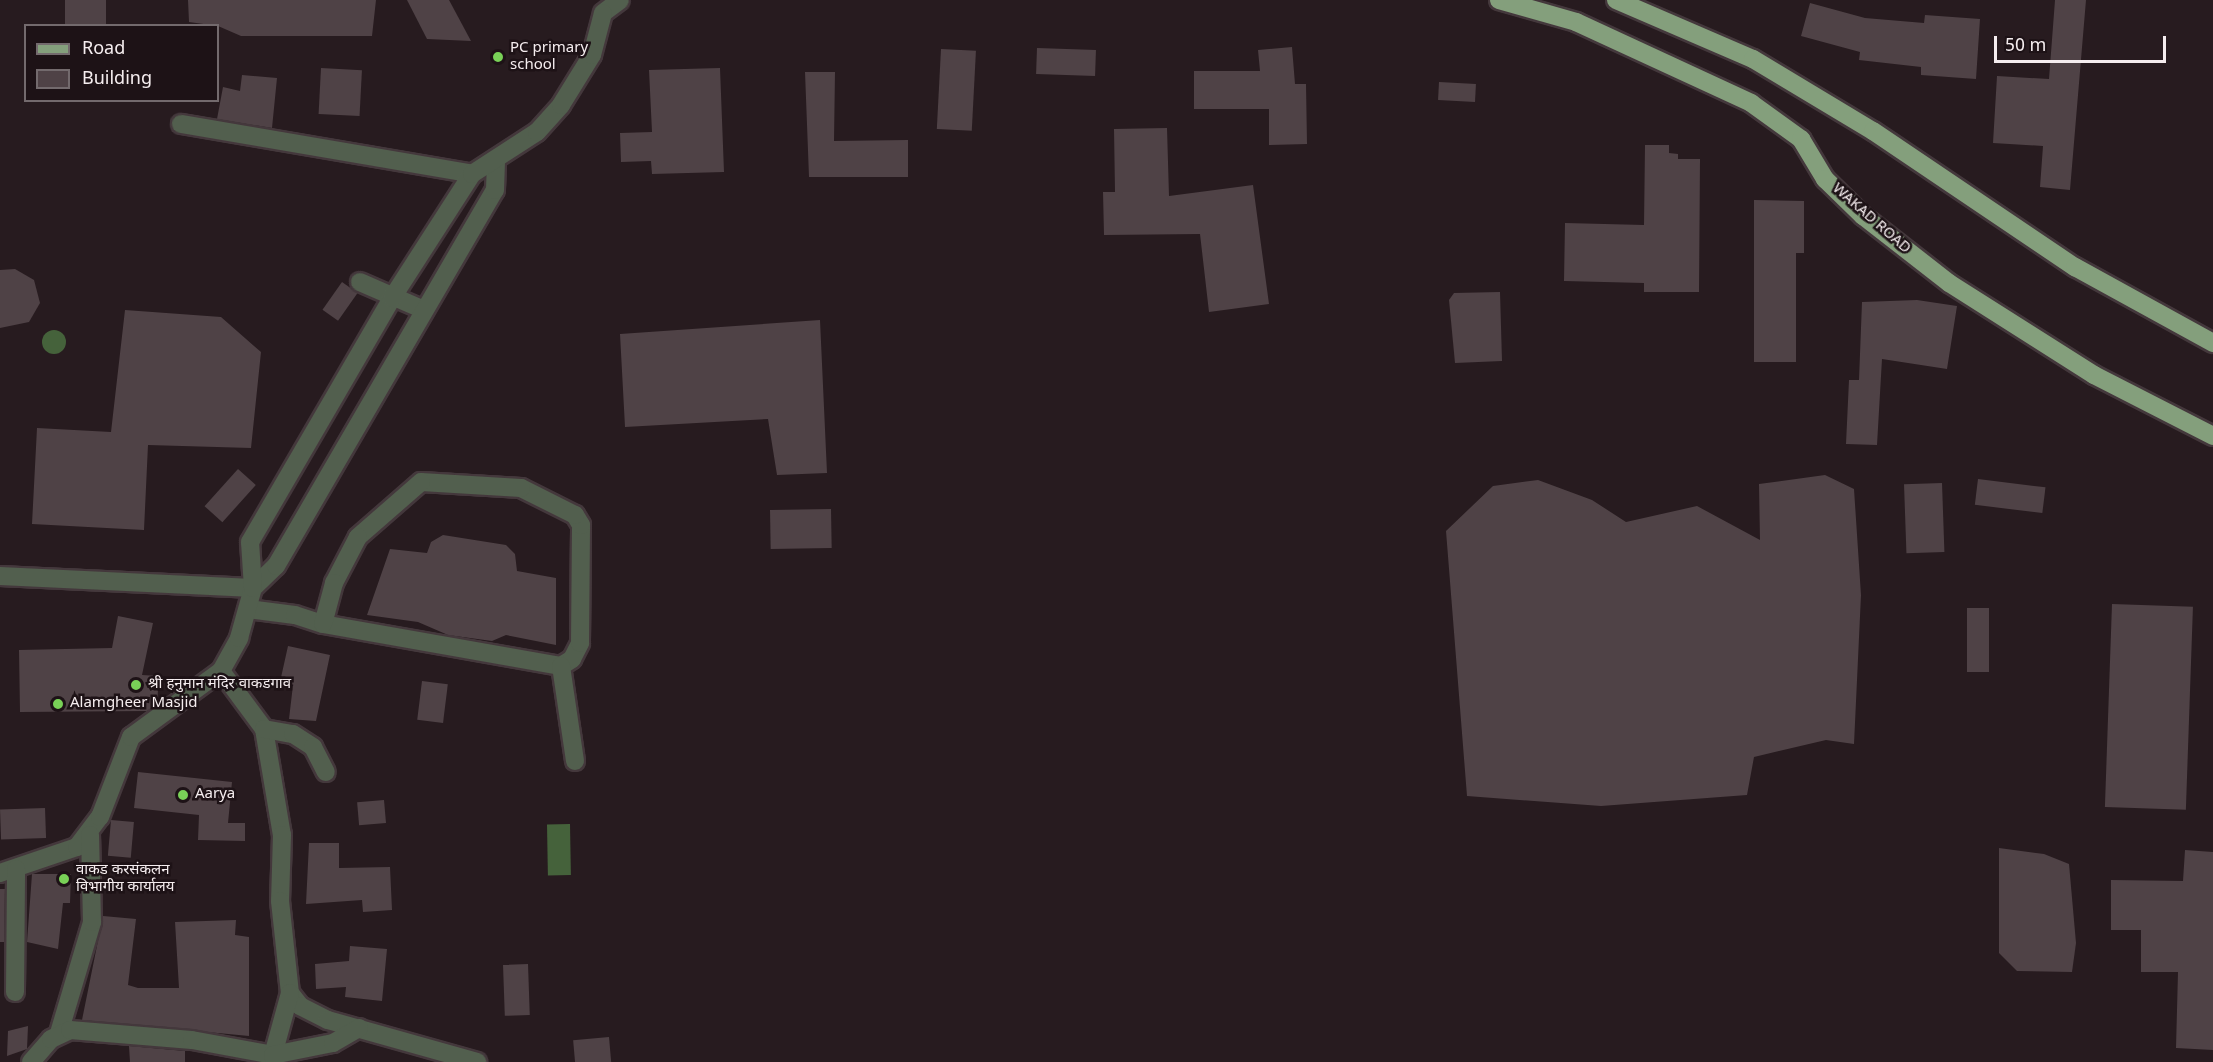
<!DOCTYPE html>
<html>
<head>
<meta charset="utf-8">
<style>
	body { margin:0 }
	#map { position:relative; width:2213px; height:1062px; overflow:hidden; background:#271b1f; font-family:Georgia,"Noto Sans Devanagari",serif }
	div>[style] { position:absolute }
	.water>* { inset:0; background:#45623b; transform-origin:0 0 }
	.round { border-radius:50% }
	.building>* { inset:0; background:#4f4246; transform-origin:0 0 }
	.roads { filter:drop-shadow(2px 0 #44383c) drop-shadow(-2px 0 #44383c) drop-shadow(0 2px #44383c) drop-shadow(0 -2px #44383c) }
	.minor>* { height:18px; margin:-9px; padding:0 9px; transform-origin:9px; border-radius:9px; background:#525f4e }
	.major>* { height:18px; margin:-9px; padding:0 9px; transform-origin:9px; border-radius:9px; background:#849f7c }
	.dots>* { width:16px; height:16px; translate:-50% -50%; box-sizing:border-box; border:3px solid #1d1216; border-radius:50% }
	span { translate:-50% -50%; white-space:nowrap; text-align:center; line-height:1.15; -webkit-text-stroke:5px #1d1216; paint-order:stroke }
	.poi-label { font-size:15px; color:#f5edef }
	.left { translate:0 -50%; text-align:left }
	.street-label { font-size:15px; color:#f5edef }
	.legend { position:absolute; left:24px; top:24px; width:195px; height:78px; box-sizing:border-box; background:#1d1216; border:2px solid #736a6d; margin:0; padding:8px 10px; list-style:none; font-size:18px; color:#f5edef }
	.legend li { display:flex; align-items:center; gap:12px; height:30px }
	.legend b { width:30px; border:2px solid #736a6d }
	.scale { position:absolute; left:1994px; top:36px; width:172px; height:27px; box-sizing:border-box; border:3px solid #f5edef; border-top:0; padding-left:8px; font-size:18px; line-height:21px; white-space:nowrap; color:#f5edef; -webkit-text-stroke:4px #1d1216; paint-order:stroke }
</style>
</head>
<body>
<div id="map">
	<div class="water">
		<i class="round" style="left:42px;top:330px;width:24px;height:24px"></i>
		<i style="left:570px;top:824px;width:51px;height:23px;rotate:89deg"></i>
	</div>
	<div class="building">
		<i style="left:65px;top:0;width:41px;height:26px"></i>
		<i style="clip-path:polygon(188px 0,376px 0,372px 36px,241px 36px,218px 26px,189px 22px)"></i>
		<i style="clip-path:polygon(407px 0,449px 0,471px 41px,427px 39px)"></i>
		<i style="clip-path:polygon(2055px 0,2086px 0,2070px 190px,2040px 187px,2043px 146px,1993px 143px,1997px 76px,2049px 79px)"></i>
		<i style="clip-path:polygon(1810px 3px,1865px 18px,1924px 23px,1925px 15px,1980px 19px,1976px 79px,1921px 75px,1921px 67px,1859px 60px,1860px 52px,1801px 36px)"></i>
		<i style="clip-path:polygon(1292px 47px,1295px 84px,1306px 84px,1307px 144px,1269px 145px,1269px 109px,1194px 109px,1194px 71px,1260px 71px,1258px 50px)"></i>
		<i style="left:1037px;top:48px;width:59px;height:26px;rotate:2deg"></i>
		<i style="left:941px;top:49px;width:35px;height:80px;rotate:3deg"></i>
		<i style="left:321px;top:68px;width:41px;height:46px;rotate:3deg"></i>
		<i style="clip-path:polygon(720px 68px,724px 172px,652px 174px,651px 161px,621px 162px,620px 133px,652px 132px,649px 70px)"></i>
		<i style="clip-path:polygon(805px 72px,835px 72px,834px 141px,908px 140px,908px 177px,809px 177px)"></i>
		<i style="clip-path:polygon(242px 75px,277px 78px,272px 128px,217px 119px,223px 87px,240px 91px)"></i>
		<i style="left:1439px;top:82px;width:37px;height:18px;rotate:3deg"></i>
		<i style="clip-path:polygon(1167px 128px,1169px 196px,1253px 185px,1269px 304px,1209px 312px,1200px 234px,1104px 235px,1103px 192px,1115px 192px,1114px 129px)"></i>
		<i style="clip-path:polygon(1645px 145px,1669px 145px,1669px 153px,1678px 154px,1678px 159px,1700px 159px,1699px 292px,1644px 292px,1644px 283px,1564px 281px,1565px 223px,1644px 225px)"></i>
		<i style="clip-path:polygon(1754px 200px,1804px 201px,1804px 253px,1796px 253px,1796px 362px,1754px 362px)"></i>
		<i style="clip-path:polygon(15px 269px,34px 280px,40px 303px,29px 322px,0 328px,0 270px)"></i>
		<i style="left:342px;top:282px;width:19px;height:34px;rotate:35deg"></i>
		<i style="clip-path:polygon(1500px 292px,1502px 361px,1455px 363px,1449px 300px,1454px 293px)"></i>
		<i style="clip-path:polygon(1917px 300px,1957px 306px,1947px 369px,1882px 359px,1877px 445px,1846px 444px,1849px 380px,1859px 380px,1862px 302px)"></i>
		<i style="clip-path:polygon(125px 310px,221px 317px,261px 352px,251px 448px,148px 445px,144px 530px,32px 524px,37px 428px,111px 432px)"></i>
		<i style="clip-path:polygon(820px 320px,827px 473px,777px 475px,768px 419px,625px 427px,620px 334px)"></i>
		<i style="left:238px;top:469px;width:24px;height:50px;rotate:42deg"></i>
		<i style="clip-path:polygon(1825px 475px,1854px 489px,1861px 595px,1854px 744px,1826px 740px,1754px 757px,1747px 795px,1601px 806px,1467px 796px,1446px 531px,1493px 486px,1538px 480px,1592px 500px,1626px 522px,1697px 506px,1760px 540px,1759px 484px)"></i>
		<i style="left:1978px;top:479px;width:68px;height:26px;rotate:7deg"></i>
		<i style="left:1942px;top:483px;width:69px;height:38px;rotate:88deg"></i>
		<i style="left:831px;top:509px;width:39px;height:61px;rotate:89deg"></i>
		<i style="clip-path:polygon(443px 535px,506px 545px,515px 554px,517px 571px,556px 578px,556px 645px,506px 635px,492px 641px,448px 635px,418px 622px,367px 615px,390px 549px,427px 553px,431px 542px)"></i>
		<i style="left:2112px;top:604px;width:81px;height:203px;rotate:2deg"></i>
		<i style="left:1967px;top:608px;width:22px;height:64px"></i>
		<i style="clip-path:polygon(118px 616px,153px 623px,142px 675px,159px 676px,157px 704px,147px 711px,20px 712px,19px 650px,112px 648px)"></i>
		<i style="clip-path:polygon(288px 646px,330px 655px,316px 721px,289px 719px,293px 685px,280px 682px)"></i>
		<i style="left:422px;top:681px;width:26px;height:39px;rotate:7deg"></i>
		<i style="clip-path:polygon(138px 772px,232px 782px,228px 823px,245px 823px,245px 841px,198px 840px,199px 815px,134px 808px)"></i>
		<i style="left:384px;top:800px;width:23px;height:27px;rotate:85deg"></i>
		<i style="left:45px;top:808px;width:30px;height:45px;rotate:88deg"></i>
		<i style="left:111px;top:820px;width:23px;height:36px;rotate:5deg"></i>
		<i style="clip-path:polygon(309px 843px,339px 843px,339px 868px,390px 867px,392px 910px,363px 912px,362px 900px,306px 904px)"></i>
		<i style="clip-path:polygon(1999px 848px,2044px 854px,2069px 864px,2076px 943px,2072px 972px,2017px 971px,1999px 953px)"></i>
		<i style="clip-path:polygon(2185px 850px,2213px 852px,2213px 1050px,2176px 1048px,2178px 972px,2141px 972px,2141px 930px,2111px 930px,2111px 880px,2183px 881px)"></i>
		<i style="clip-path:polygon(32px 874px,71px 874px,70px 903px,63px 903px,58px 949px,27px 942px)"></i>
		<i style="clip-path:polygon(0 889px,5px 889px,4px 942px,0 942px)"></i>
		<i style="clip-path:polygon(103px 916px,136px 919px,128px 985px,138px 988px,179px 988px,175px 922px,236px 920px,235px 935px,249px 937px,249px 1036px,82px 1020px)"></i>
		<i style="clip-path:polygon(350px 946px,387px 949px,382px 1001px,345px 997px,346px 987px,316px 989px,315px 964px,349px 961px)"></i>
		<i style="left:528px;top:964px;width:51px;height:25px;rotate:88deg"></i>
		<i style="clip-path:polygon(28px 1026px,27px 1049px,7px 1056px,8px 1031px)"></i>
		<i style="left:609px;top:1037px;width:25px;height:36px;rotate:85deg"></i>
		<i style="clip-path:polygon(129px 1046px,185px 1051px,185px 1062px,130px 1062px)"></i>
	</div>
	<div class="roads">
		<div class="minor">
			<i style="left:603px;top:13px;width:21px;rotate:-37deg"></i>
			<i style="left:181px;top:124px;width:295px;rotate:9.7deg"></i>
			<i style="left:360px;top:282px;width:70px;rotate:23.6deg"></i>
			<i style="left:0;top:576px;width:253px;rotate:2.7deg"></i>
			<i style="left:253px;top:588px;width:32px;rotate:-44deg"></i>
			<i style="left:276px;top:566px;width:435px;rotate:-59.8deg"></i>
			<i style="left:495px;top:190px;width:27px;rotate:-88deg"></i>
			<i style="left:248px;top:609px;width:47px;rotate:7.3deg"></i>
			<i style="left:295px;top:615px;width:29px;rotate:18deg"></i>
			<i style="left:323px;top:624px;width:242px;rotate:10deg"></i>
			<i style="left:561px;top:666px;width:13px;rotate:-32deg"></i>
			<i style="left:572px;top:659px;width:18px;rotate:-63deg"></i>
			<i style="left:580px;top:643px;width:118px;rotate:-89.5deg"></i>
			<i style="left:581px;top:525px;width:12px;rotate:-121deg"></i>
			<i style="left:575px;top:515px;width:60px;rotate:-153.4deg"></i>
			<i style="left:521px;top:488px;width:100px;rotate:-176.6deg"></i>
			<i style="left:421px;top:482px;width:84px;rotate:138.9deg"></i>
			<i style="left:358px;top:537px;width:52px;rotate:117.6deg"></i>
			<i style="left:334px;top:583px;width:42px;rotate:105deg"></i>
			<i style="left:561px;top:666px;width:96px;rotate:81.6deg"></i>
			<i style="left:221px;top:671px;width:72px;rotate:53.4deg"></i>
			<i style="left:264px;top:729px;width:108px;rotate:80.4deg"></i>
			<i style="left:282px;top:835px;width:66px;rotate:91.7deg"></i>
			<i style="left:280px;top:901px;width:93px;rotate:83.8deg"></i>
			<i style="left:290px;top:993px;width:16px;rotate:52deg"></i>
			<i style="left:300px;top:1006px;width:31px;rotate:27deg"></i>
			<i style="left:328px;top:1020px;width:155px;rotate:15.7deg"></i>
			<i style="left:264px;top:729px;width:29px;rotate:10deg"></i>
			<i style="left:293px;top:734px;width:24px;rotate:33deg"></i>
			<i style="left:313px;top:747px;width:28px;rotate:63deg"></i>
			<i style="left:0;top:873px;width:81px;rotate:-18.7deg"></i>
			<i style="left:77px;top:847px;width:38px;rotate:-53deg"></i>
			<i style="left:100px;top:817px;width:86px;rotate:-68.8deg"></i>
			<i style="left:131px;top:737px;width:112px;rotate:-36.3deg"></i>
			<i style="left:221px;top:671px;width:38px;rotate:-61deg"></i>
			<i style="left:239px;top:638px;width:52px;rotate:-74.4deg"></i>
			<i style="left:253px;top:588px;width:46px;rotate:-93.7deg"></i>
			<i style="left:250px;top:542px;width:282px;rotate:-59.8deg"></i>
			<i style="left:392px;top:298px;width:148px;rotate:-57.2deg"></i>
			<i style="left:472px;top:174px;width:77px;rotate:-32.9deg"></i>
			<i style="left:537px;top:132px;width:36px;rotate:-48deg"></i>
			<i style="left:561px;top:105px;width:59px;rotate:-58.2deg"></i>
			<i style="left:592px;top:55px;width:43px;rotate:-75.3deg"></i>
			<i style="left:15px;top:992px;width:123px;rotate:-89.5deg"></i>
			<i style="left:59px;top:1033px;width:116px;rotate:-73.4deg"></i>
			<i style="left:92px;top:922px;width:87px;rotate:-91.3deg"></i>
			<i style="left:31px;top:1062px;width:30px;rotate:-49deg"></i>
			<i style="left:51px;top:1039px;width:21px;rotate:-25deg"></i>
			<i style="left:70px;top:1030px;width:122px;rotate:4.7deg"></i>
			<i style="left:192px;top:1040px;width:82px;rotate:10.5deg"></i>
			<i style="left:273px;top:1055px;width:64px;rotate:-74.7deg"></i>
			<i style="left:275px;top:1062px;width:7px;rotate:-106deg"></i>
			<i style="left:273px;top:1055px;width:61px;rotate:-11.3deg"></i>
			<i style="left:333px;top:1043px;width:30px;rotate:-30deg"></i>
		</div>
		<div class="major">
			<i style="left:1499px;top:0;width:80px;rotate:15.9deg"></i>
			<i style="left:1576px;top:22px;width:193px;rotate:24.8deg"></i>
			<i style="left:1751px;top:103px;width:62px;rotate:35.8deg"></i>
			<i style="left:1801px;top:139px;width:47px;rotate:59deg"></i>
			<i style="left:1825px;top:179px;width:53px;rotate:44.2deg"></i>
			<i style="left:1863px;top:216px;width:109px;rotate:37.9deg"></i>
			<i style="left:1949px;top:283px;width:172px;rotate:32.4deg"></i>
			<i style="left:2094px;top:375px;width:134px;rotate:27.1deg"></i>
			<i style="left:1616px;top:0;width:149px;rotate:23.3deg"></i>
			<i style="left:1753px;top:59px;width:140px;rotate:31deg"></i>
			<i style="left:1873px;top:131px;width:244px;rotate:34deg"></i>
			<i style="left:2075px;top:267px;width:158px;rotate:28.8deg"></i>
		</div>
	</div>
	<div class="dots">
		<i style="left:498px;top:57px;background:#79d157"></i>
		<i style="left:136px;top:685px;background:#79d157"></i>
		<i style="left:58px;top:704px;background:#79d157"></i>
		<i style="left:183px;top:795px;background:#79d157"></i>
		<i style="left:64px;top:879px;background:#79d157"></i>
	</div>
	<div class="poi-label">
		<span class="left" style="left:510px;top:57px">PC primary<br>school</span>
		<span class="left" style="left:148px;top:685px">श्री हनुमान मंदिर वाकडगाव</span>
		<span class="left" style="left:70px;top:704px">Alamgheer Masjid</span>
		<span class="left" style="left:195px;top:795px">Aarya</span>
		<span class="left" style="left:76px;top:879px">वाकड करसंकलन<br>विभागीय कार्यालय</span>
	</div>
	<div class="street-label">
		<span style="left:1871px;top:219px;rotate:41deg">WAKAD ROAD</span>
	</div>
	<ul class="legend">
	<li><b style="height:8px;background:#849f7c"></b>Road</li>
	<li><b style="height:16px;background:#4f4246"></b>Building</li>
	</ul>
	<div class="scale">50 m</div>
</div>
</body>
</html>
